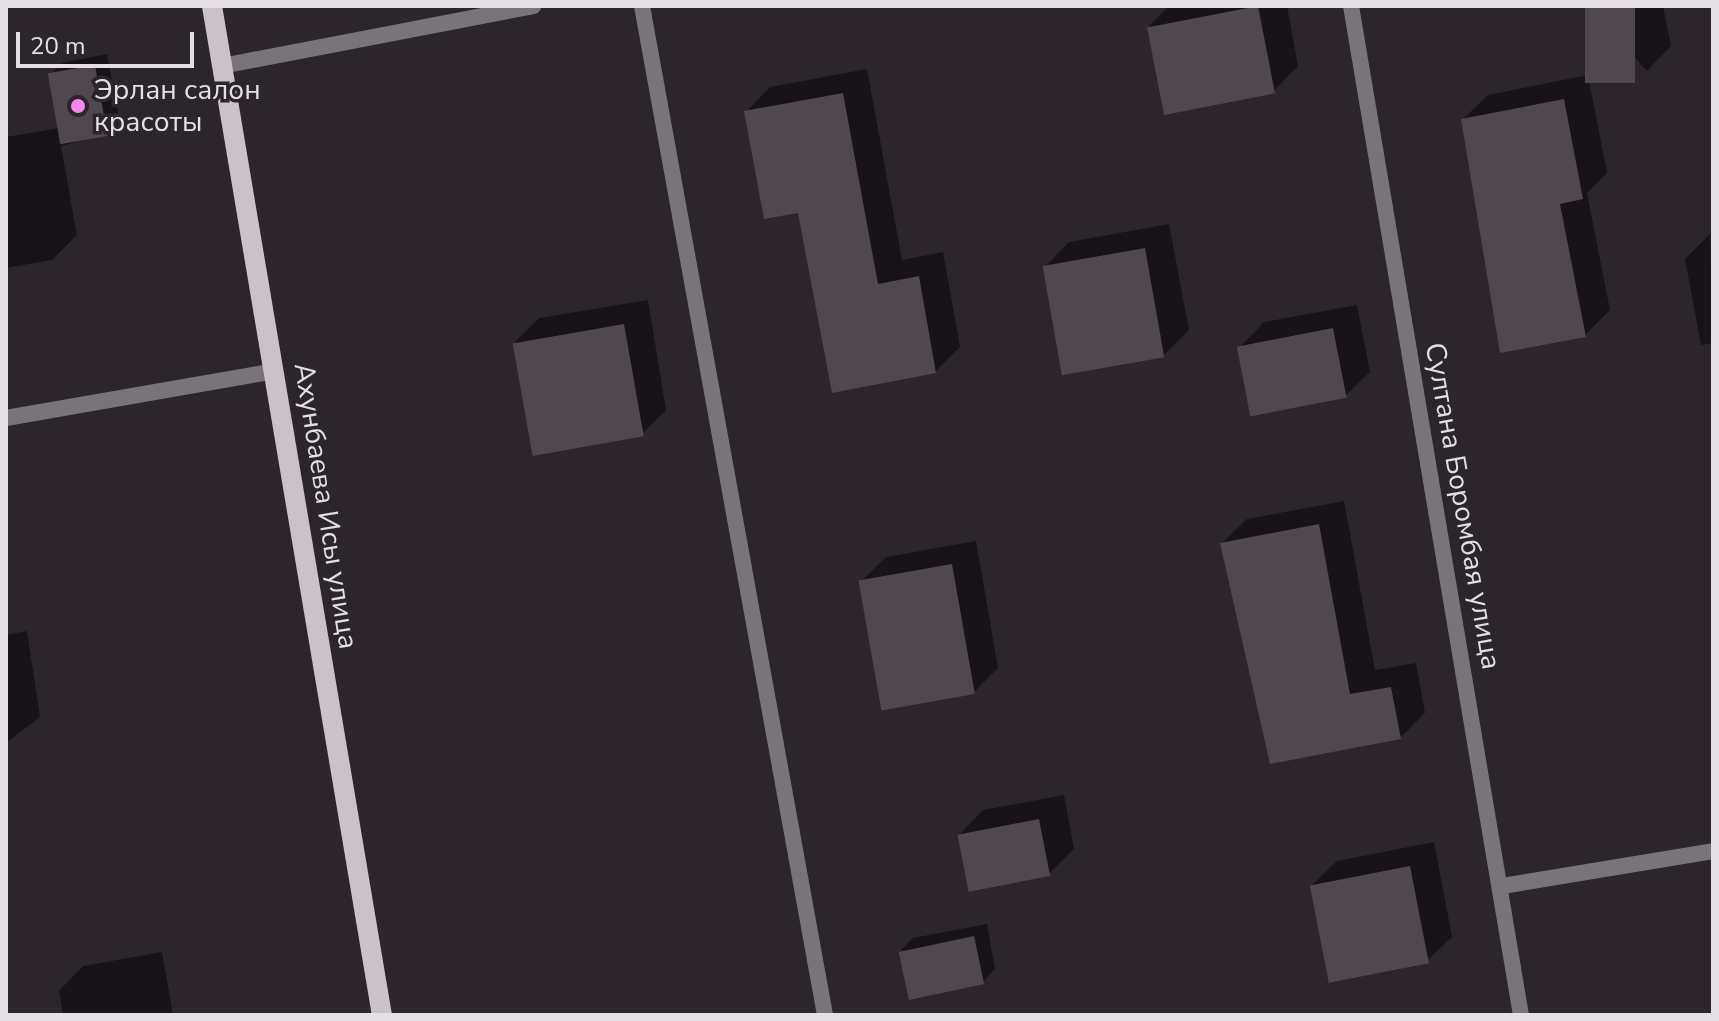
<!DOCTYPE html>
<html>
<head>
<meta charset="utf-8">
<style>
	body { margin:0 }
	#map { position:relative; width:1719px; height:1021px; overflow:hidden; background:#2d252c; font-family:"Nunito Sans",sans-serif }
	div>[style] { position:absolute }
	.shadow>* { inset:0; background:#0007 }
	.building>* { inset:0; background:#50474f; transform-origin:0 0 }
	.street>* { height:16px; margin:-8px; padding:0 8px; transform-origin:8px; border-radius:8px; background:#797478 }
	.primary>* { height:20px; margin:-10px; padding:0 10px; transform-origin:10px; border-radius:10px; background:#cbc1c9 }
	.dots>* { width:22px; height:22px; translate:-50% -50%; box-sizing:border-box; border:4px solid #2d252c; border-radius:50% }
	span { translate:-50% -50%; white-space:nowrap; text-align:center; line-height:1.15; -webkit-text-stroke:7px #2d252c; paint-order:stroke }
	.poi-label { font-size:28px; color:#e4dfe3 }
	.left { translate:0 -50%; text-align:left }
	.street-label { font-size:28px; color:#e4dfe3 }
	.frame { position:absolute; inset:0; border:8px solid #e4dfe3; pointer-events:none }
	.scale { position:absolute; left:16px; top:32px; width:178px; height:36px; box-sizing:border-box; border:4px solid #e4dfe3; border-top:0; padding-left:10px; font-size:24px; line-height:28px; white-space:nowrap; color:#e4dfe3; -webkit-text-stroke:6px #2d252c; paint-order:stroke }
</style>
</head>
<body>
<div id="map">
	<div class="shadow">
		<i style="clip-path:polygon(1169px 6px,1287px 6px,1298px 66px,1274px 91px,1149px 26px)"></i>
		<i style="clip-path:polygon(1587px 6px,1663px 6px,1671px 46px,1647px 71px)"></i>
		<i style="clip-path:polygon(107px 54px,120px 122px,107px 134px,61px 146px,77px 235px,52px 260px,6px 268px,6px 137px,59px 128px,50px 75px,62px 63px)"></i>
		<i style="clip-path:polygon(867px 69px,902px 260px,943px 252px,960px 347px,936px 371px,800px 210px,746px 112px,770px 87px)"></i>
		<i style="clip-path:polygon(1588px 75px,1607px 173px,1587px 193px,1610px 310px,1585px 335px,1463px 119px,1488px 95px)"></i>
		<i style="clip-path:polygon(1169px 224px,1189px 330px,1164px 355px,1045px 267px,1069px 242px)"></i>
		<i style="clip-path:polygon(1710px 234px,1713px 343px,1701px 345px,1685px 259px)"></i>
		<i style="clip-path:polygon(648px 300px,666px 410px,642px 434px,515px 342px,539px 318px)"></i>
		<i style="clip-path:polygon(1357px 305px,1370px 372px,1345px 396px,1240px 347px,1264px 322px)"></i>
		<i style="clip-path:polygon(1344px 501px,1375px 670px,1416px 663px,1425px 713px,1400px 738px,1272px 762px,1222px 543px,1247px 519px)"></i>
		<i style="clip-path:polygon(976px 541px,998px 668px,974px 692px,861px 582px,886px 557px)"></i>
		<i style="clip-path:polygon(27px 631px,40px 717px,6px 743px,6px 635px)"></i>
		<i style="clip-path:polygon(1064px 795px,1074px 849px,1049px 874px,959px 835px,983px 810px)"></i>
		<i style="clip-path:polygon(1434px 842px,1452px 937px,1427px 961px,1312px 885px,1337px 861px)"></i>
		<i style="clip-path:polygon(987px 924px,995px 969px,983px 982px,901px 950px,913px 938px)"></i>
		<i style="clip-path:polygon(162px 952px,173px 1015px,63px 1015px,59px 991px,83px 966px)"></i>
	</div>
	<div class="building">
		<i style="left:1258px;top:6px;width:89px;height:113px;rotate:79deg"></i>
		<i style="left:1585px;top:6px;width:50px;height:77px"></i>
		<i style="left:95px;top:65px;width:72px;height:48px;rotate:80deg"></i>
		<i style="clip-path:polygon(843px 93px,878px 284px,919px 276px,936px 373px,832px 393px,798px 213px,764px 219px,744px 111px)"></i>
		<i style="clip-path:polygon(1564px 99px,1583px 199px,1560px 204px,1586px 337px,1500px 353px,1461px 119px)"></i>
		<i style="left:1145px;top:248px;width:111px;height:104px;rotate:80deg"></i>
		<i style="left:624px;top:324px;width:114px;height:113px;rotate:80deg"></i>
		<i style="left:1333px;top:328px;width:71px;height:98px;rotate:79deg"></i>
		<i style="clip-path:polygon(1319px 524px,1350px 694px,1391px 687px,1401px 739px,1270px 764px,1220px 543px)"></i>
		<i style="left:952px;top:564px;width:132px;height:95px;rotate:80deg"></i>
		<i style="left:1039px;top:819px;width:58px;height:83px;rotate:79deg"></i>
		<i style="left:1410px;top:866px;width:99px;height:102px;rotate:79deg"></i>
		<i style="left:974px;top:936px;width:49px;height:77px;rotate:78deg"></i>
	</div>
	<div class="street">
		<i style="left:642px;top:6px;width:1025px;rotate:79.72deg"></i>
		<i style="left:1351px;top:6px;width:1023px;rotate:80.44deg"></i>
		<i style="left:222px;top:66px;width:317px;rotate:-10.9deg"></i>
		<i style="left:6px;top:418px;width:273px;rotate:-9.9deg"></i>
		<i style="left:1502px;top:886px;width:214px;rotate:-9.4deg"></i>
	</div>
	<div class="primary">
		<i style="left:212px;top:6px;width:1023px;rotate:80.44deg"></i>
	</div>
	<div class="dots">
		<i style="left:78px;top:106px;background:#f688ed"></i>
	</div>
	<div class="poi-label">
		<span class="left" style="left:94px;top:106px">Эрлан салон<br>красоты</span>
	</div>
	<div class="street-label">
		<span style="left:326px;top:506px;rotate:81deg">Ахунбаева Исы улица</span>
		<span style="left:1463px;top:506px;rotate:80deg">Султана Боромбая улица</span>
	</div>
	<div class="frame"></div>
	<div class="scale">20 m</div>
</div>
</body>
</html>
